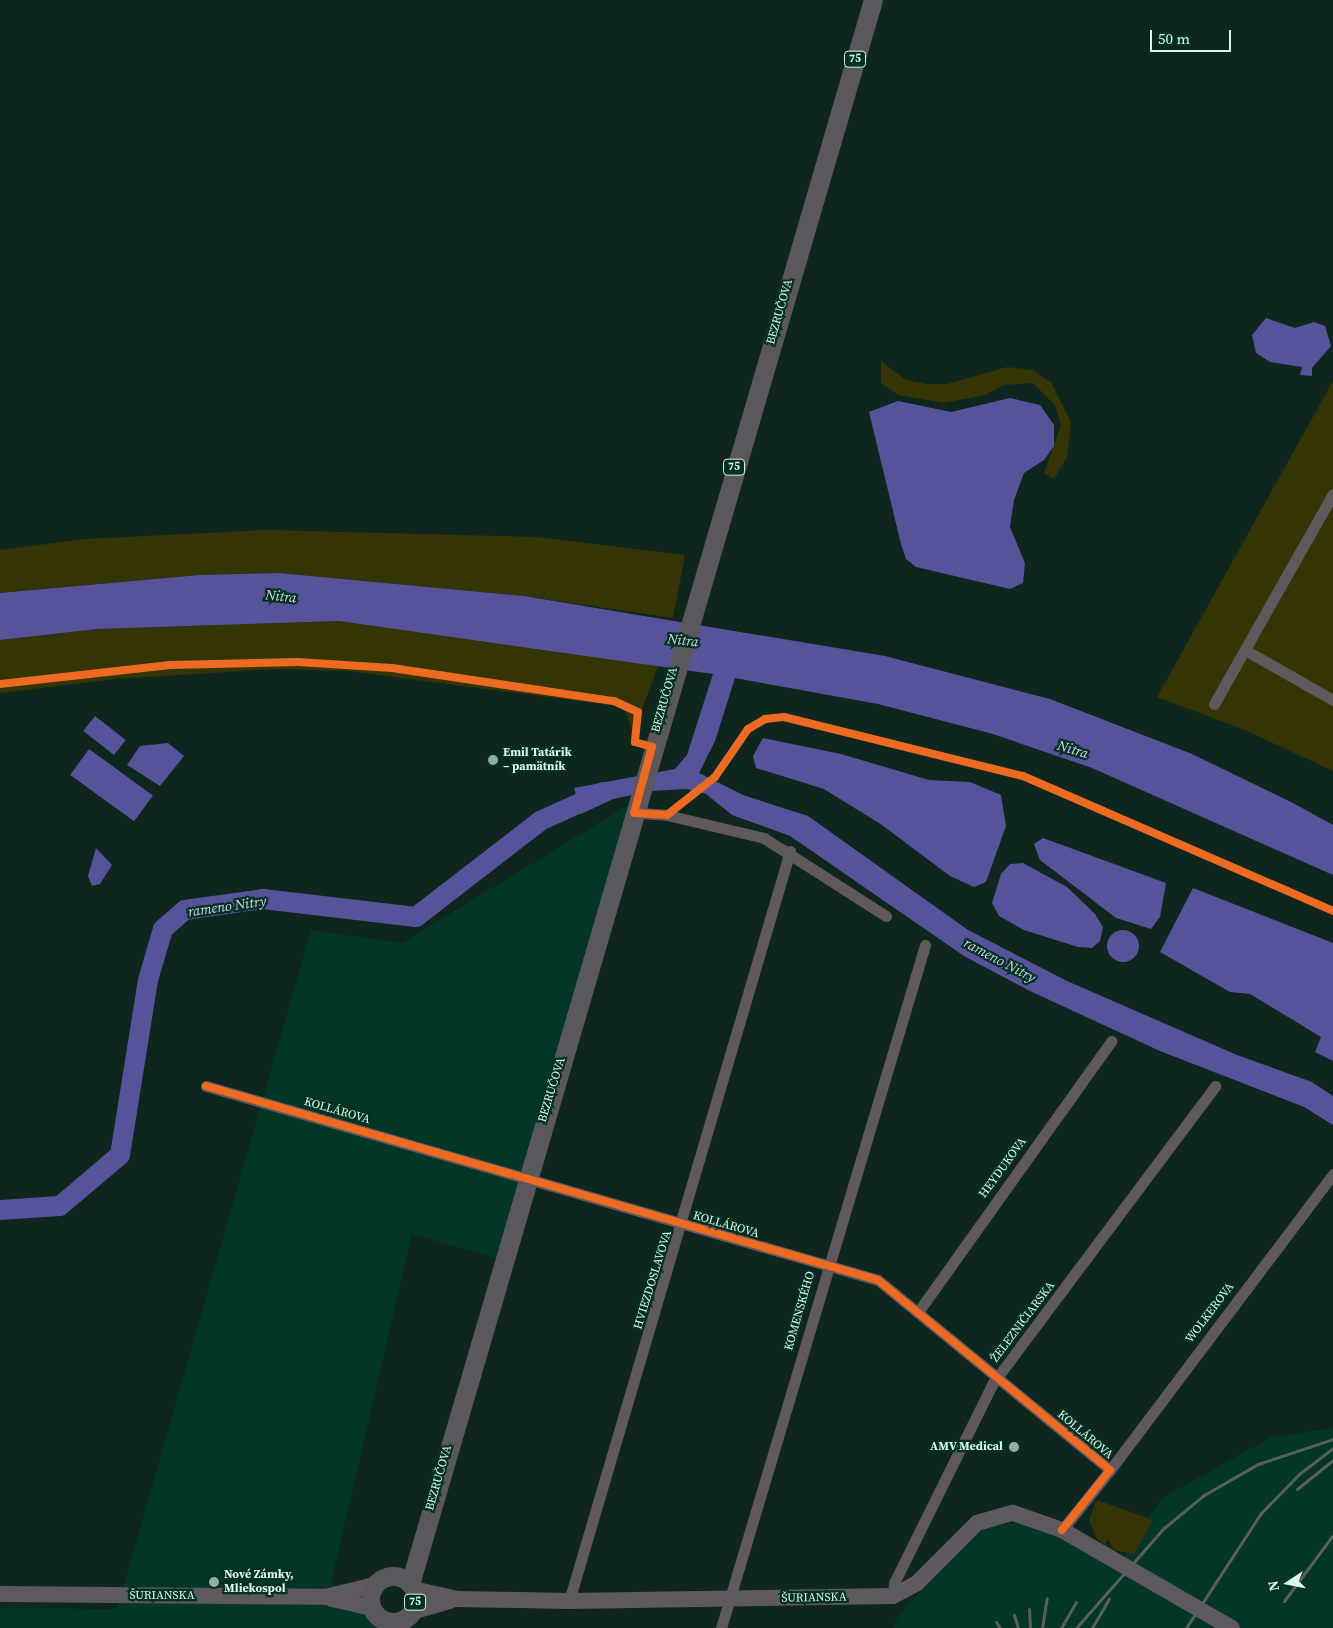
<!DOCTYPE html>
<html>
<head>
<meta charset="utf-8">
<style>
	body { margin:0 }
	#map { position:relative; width:1333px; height:1628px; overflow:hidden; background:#0e261e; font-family:"Source Serif 4",serif }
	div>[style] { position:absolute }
	.built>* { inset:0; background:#033626 }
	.green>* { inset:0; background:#343404 }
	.water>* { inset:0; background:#57539a; transform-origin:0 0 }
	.round { border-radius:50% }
	.river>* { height:20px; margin:-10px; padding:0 10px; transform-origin:10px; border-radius:10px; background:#57539a }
	.street>* { height:11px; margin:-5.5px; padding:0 5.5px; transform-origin:5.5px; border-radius:5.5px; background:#5f595e }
	.secondary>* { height:16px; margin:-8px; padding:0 8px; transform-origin:8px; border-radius:8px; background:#5e595f }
	.primary>* { height:19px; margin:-9.5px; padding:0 9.5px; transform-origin:9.5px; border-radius:9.5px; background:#5a585c }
	.primary>.ring { margin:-9.5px; padding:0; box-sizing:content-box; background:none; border:19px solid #5a585c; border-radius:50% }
	.rail>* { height:3px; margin:-1.5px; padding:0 1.5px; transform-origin:1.5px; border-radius:1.5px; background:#57605e }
	.cycleway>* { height:8px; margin:-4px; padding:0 4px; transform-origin:4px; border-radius:4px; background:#ed6a23 }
	.dots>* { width:14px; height:14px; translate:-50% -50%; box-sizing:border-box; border:2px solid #043122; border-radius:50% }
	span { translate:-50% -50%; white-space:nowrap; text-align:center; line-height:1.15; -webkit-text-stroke:4.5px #043122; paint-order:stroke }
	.shield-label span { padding:1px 4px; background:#043122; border:1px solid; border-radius:4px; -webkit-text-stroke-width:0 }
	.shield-label { font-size:11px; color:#dbf7e9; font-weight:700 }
	.street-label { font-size:12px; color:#dbf7e9 }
	.poi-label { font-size:12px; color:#dbf7e9; font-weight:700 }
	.left { translate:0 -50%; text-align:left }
	.right { translate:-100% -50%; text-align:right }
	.water-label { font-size:14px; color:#d7d7ed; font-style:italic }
	.north { position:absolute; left:1263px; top:1558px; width:50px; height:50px; -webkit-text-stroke:4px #043122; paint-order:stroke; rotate:259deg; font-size:14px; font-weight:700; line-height:20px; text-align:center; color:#dbf7e9 }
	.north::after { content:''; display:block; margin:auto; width:18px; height:22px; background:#dbf7e9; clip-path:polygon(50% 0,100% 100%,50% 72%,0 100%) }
	.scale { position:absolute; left:1150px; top:30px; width:81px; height:22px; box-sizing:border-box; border:2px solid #dbf7e9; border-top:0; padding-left:6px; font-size:15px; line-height:18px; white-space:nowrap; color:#dbf7e9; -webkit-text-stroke:4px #043122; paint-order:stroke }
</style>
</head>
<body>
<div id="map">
	<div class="built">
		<i style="clip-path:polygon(651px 791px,513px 1263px,412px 1234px,331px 1583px,413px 1628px,0 1628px,0 1608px,117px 1609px,311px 930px,402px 943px)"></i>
		<i style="clip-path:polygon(1333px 1428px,1333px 1628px,892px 1628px,900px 1613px,976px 1534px,990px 1527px,1022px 1522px,1057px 1535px,1117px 1568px,1161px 1499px,1271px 1437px)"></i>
	</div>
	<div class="green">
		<i style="clip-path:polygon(881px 361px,906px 380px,928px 384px,947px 384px,1007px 367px,1032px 370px,1051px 382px,1071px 422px,1067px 457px,1054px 479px,1044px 473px,1061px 425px,1055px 405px,1033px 383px,1004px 385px,985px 395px,944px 403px,898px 395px,881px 383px)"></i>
		<i style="clip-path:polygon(1333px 381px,1333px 771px,1245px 730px,1157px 697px)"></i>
		<i style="clip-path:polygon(266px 530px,537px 537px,685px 555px,673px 618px,524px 596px,279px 573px,199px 575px,0 593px,0 550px,85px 539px)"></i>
		<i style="clip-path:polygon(339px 621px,659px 664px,633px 733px,624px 707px,348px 671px,277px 669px,116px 679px,0 693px,0 640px,97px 629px)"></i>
		<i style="clip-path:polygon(1097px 1500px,1153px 1520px,1134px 1554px,1114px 1550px,1108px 1539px,1105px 1545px,1097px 1539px,1089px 1520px)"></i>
	</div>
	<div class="water">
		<i style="clip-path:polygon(1266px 318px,1295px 328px,1314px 322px,1325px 326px,1331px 346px,1312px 368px,1312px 376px,1300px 375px,1302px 367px,1270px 362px,1256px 353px,1252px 335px)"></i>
		<i style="clip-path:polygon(1010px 398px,1040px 405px,1054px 425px,1054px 446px,1044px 460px,1024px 473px,1014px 500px,1010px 527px,1025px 563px,1023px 583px,1010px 589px,916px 567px,906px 559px,901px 544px,869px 412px,898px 401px,951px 412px)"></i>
		<i style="clip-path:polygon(279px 573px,524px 596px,885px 656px,1050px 699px,1192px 754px,1293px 803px,1333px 825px,1333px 875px,1092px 768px,993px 734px,878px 704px,735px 678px,715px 741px,699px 773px,743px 795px,808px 816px,968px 930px,1067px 981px,1237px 1055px,1312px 1082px,1333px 1096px,1333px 1125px,1304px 1107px,1160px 1051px,1030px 991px,964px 956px,790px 836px,732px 815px,706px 794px,686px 789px,651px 791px,613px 799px,581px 814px,574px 788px,675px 769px,687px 755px,713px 674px,339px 621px,97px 629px,0 640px,0 593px,199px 575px)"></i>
		<i style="left:95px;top:716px;width:39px;height:19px;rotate:38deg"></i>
		<i style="clip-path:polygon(763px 738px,841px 754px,929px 780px,970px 782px,1001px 795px,1006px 826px,986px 882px,974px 887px,950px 876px,882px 825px,824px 789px,756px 768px,753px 756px)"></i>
		<i style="clip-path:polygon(168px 743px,184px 756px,160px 786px,127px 765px,140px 746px)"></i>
		<i style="left:89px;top:749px;width:79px;height:32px;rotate:36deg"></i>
		<i style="clip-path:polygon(1043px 838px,1166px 883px,1160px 917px,1151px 929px,1116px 918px,1040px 860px,1034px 844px)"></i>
		<i style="clip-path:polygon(96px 848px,112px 865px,100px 884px,92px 886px,88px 876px)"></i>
		<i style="clip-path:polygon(1023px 863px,1067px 887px,1095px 914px,1103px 927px,1100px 941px,1092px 948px,1078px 947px,1024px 930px,999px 916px,992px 903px,1001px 874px,1010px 864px)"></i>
		<i style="clip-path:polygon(1193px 888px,1333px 943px,1333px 1061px,1315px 1052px,1321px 1037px,1250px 994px,1230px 992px,1160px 952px)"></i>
		<i class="round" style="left:1107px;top:930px;width:32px;height:32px"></i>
	</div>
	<div class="river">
		<i style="left:0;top:1210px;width:60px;rotate:-3.8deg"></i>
		<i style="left:60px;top:1206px;width:79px;rotate:-40.4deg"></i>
		<i style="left:120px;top:1155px;width:177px;rotate:-80.9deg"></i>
		<i style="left:148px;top:980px;width:53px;rotate:-73.6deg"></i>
		<i style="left:163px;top:929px;width:29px;rotate:-41deg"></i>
		<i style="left:185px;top:910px;width:79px;rotate:-8deg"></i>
		<i style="left:263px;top:899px;width:154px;rotate:6.7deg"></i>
		<i style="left:416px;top:917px;width:157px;rotate:-37.7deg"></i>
		<i style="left:540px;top:821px;width:70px;rotate:-24.4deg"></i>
	</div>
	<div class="street">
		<i style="left:1245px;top:650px;width:101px;rotate:29.6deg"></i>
		<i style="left:1214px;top:704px;width:241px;rotate:-60.5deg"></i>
		<i style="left:640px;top:813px;width:27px;rotate:4deg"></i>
		<i style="left:667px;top:815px;width:100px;rotate:13.3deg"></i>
		<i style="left:764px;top:838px;width:145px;rotate:32.6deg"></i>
		<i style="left:206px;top:1086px;width:699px;rotate:16.1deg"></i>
		<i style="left:878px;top:1280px;width:300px;rotate:39.3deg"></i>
		<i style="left:1110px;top:1470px;width:77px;rotate:128.7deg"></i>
		<i style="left:918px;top:1312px;width:333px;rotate:-54.5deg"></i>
		<i style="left:1110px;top:1470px;width:371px;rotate:-53deg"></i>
		<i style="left:893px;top:1596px;width:13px;rotate:-86deg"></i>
		<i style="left:894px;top:1583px;width:223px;rotate:-63.7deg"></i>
		<i style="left:993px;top:1383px;width:371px;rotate:-53.2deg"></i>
		<i style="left:569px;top:1601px;width:782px;rotate:-73.58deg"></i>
		<i style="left:721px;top:1628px;width:713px;rotate:-73.37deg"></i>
	</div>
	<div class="secondary">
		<i style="left:413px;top:1589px;width:46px;rotate:12.5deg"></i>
		<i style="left:458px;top:1599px;width:111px;rotate:1deg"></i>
		<i style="left:569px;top:1601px;width:324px;rotate:-0.9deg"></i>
		<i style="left:893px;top:1596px;width:27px;rotate:-28deg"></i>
		<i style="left:917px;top:1583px;width:85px;rotate:-45deg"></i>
		<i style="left:977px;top:1523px;width:37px;rotate:-16deg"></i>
		<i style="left:1013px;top:1513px;width:52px;rotate:19.1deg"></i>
		<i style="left:1062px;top:1530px;width:196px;rotate:30deg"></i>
		<i style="left:0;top:1594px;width:325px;rotate:0.5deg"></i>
		<i style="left:325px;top:1597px;width:51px;rotate:-13.5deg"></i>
		<i style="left:332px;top:1599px;width:41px;rotate:12.7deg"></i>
		<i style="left:411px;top:1612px;width:41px;rotate:-15.8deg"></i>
	</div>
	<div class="primary">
		<i class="ring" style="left:370px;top:1576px;width:27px;height:27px"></i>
		<i style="left:410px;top:1584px;width:1650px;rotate:-73.71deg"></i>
	</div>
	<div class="rail">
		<i style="left:1297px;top:1489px;width:46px;rotate:-38.9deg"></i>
		<i style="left:1284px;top:1601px;width:82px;rotate:-53.4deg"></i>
		<i style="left:1029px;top:1609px;width:19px;rotate:87deg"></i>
		<i style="left:1014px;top:1615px;width:14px;rotate:73deg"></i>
		<i style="left:996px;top:1622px;width:7px;rotate:56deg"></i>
		<i style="left:1042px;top:1628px;width:30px;rotate:-81deg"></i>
		<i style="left:1061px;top:1628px;width:30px;rotate:-60deg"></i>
		<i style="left:1076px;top:1628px;width:133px;rotate:-48.7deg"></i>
		<i style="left:1164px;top:1528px;width:52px;rotate:-39.5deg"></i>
		<i style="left:1204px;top:1495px;width:62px;rotate:-29.9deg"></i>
		<i style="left:1258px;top:1464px;width:79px;rotate:-18.4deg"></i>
		<i style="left:1092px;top:1628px;width:34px;rotate:-60deg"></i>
		<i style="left:1186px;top:1628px;width:137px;rotate:-56.9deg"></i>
		<i style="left:1261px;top:1513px;width:54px;rotate:-45.7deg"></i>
		<i style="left:1299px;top:1474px;width:43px;rotate:-37.4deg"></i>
	</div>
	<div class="cycleway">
		<i style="left:0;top:684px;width:171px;rotate:-6.4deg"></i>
		<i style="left:170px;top:665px;width:128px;rotate:-1.3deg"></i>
		<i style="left:298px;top:662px;width:94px;rotate:3.7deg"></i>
		<i style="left:392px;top:668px;width:224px;rotate:8.5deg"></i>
		<i style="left:614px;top:701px;width:26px;rotate:25deg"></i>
		<i style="left:638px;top:712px;width:30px;rotate:96deg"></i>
		<i style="left:635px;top:742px;width:18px;rotate:16deg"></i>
		<i style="left:652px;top:747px;width:68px;rotate:105.3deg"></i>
		<i style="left:634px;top:813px;width:33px;rotate:3deg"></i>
		<i style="left:667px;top:815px;width:61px;rotate:-38.4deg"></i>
		<i style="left:715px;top:777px;width:58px;rotate:-55.5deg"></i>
		<i style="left:748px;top:729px;width:20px;rotate:-30deg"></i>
		<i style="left:765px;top:719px;width:19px;rotate:-6deg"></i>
		<i style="left:784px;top:717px;width:246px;rotate:13.9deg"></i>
		<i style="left:1023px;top:776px;width:338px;rotate:23.5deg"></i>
		<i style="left:206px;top:1086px;width:699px;rotate:16.1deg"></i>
		<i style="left:878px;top:1280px;width:300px;rotate:39.3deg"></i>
		<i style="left:1110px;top:1470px;width:77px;rotate:128.7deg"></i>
	</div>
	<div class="dots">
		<i style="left:493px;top:760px;background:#93aea2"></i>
		<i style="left:1014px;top:1447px;background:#93aea2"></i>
		<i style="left:214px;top:1582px;background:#93aea2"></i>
	</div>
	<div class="shield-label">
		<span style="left:855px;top:59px">75</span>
		<span style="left:734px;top:467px">75</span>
		<span style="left:415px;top:1602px">75</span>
	</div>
	<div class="street-label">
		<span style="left:780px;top:312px;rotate:-74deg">BEZRUČOVA</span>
		<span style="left:665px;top:700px;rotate:-74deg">BEZRUČOVA</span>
		<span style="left:552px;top:1090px;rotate:-73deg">BEZRUČOVA</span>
		<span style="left:337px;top:1111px;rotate:16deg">KOLLÁROVA</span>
		<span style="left:1003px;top:1168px;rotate:-54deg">HEYDUKOVA</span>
		<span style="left:726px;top:1225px;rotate:16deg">KOLLÁROVA</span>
		<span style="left:653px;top:1280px;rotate:-73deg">HVIEZDOSLAVOVA</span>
		<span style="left:800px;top:1311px;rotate:-74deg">KOMENSKÉHO</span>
		<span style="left:1210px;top:1313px;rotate:-53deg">WOLKEROVA</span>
		<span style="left:1023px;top:1322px;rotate:-53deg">ŽELEZNIČIARSKA</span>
		<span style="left:1085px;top:1435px;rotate:40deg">KOLLÁROVA</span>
		<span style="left:439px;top:1478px;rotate:-74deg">BEZRUČOVA</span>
		<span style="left:162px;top:1596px">ŠURIANSKA</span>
		<span style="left:814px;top:1598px;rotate:-1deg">ŠURIANSKA</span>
	</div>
	<div class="poi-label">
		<span class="left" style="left:503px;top:760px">Emil Tatárik<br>– pamätník</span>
		<span class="right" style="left:1003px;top:1447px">AMV Medical</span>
		<span class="left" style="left:224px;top:1582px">Nové Zámky,<br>Mliekospol</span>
	</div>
	<div class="water-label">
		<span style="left:281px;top:596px;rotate:6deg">Nitra</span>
		<span style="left:683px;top:640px;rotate:6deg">Nitra</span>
		<span style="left:1073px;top:749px;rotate:17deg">Nitra</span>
		<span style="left:227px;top:906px;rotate:-8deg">rameno Nitry</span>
		<span style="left:1000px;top:960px;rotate:28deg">rameno Nitry</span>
	</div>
	<div class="north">N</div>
	<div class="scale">50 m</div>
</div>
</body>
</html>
